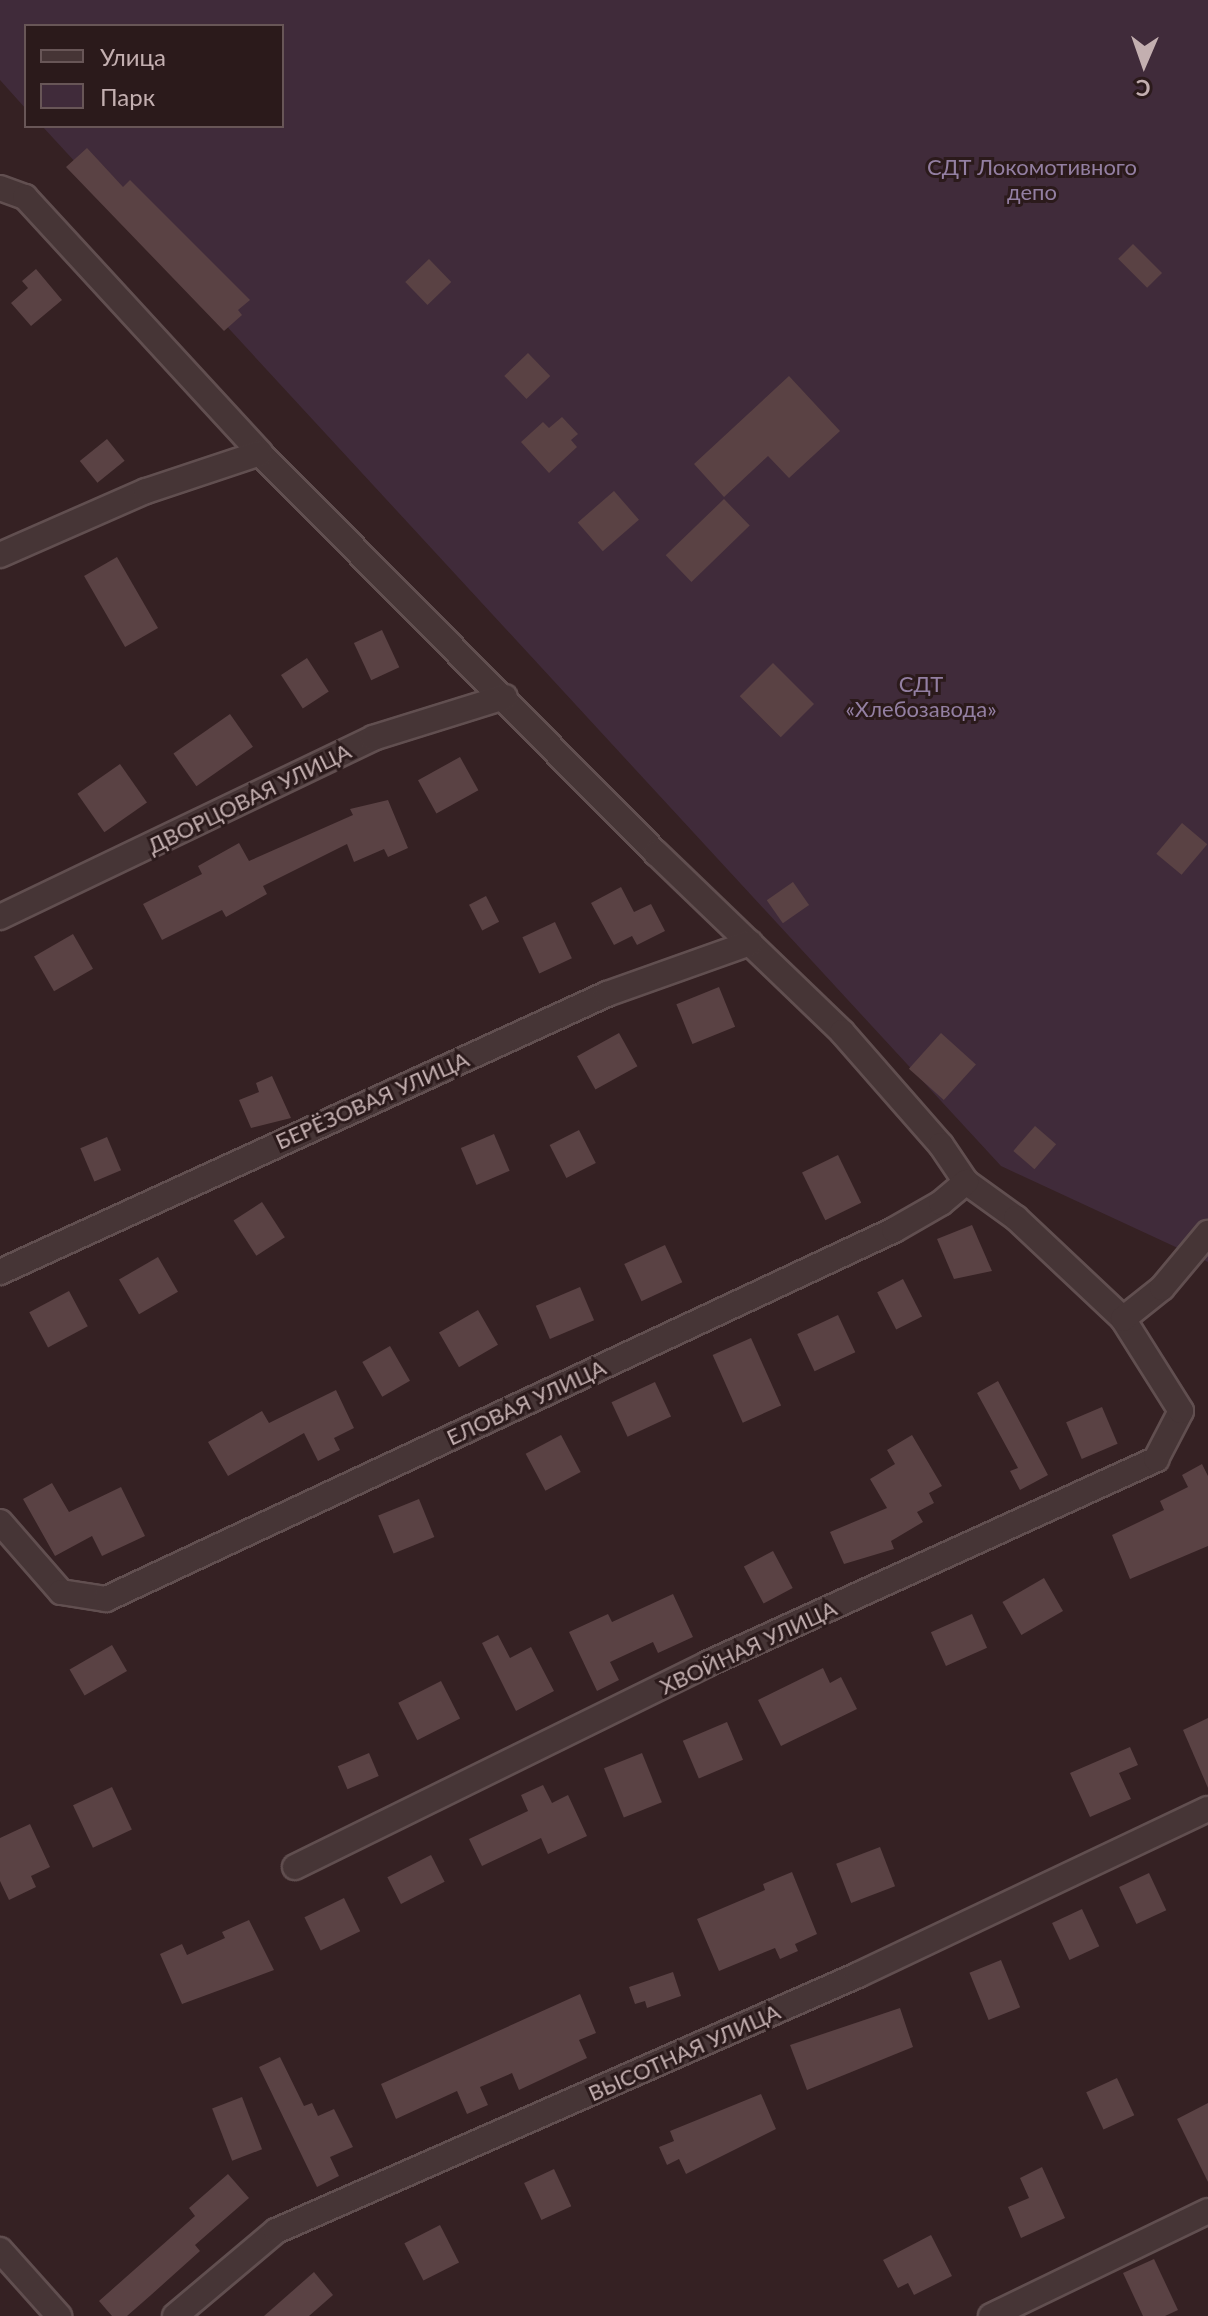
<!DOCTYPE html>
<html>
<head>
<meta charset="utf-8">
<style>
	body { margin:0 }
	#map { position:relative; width:1208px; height:2316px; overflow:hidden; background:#352123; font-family:Lato,sans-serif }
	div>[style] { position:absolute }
	.green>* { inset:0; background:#402b3a }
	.building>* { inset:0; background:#5a4244; transform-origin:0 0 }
	.roads { filter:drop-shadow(2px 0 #614f50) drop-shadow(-2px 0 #614f50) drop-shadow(0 2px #614f50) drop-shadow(0 -2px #614f50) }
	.minor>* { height:24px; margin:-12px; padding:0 12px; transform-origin:12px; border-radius:12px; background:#463536 }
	span { translate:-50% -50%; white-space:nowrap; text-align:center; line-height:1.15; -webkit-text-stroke:6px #2b1a1b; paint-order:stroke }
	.park-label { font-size:22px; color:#937fa2 }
	.street-label { font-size:22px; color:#c3afb0 }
	.legend { position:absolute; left:24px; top:24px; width:260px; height:104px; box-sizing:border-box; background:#2b1a1b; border:2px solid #685657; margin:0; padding:10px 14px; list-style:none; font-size:24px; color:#c3afb0 }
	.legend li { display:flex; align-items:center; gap:16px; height:40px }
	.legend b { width:40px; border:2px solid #685657 }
	.north { position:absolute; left:1104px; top:24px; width:80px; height:80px; -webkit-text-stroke:6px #2b1a1b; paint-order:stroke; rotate:182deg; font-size:22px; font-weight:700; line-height:32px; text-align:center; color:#c3afb0 }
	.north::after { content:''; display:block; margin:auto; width:28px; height:36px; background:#c3afb0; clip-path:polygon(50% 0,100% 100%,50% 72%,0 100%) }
</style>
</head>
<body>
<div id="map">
	<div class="green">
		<i style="clip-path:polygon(0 0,1208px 0,1208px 1262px,1001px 1166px,42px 126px,282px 126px,282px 26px,26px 26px,26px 109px,0 80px)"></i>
	</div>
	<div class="building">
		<i style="clip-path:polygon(87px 148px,123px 187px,130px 180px,250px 300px,238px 310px,242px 315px,224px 331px,66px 167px)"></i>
		<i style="left:1133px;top:244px;width:41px;height:21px;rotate:45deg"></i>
		<i style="left:429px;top:259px;width:32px;height:33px;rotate:46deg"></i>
		<i style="clip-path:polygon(36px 269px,62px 300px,31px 326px,11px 303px,28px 288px,22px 281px)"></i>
		<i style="left:528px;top:353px;width:32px;height:33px;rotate:46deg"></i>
		<i style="clip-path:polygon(789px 376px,840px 431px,789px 478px,768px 456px,724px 497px,694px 464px)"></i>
		<i style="clip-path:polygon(562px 417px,578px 434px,571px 440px,577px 447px,549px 473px,521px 442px,543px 422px,549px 428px)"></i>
		<i style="left:107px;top:439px;width:28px;height:35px;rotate:51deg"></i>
		<i style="left:614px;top:491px;width:38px;height:48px;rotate:49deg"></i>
		<i style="left:724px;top:499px;width:37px;height:81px;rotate:46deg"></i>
		<i style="left:117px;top:557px;width:82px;height:38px;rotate:60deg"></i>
		<i style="left:382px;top:630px;width:41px;height:31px;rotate:65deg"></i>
		<i style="left:307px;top:658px;width:40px;height:31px;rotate:57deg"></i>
		<i style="left:773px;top:663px;width:58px;height:47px;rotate:45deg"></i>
		<i style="left:230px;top:714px;width:40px;height:69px;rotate:55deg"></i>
		<i style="left:460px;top:757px;width:38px;height:48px;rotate:61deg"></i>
		<i style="left:120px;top:764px;width:47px;height:52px;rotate:55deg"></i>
		<i style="clip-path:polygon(388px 800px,408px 848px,388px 857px,384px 849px,354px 862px,347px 844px,263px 886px,267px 894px,226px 917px,222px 910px,162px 940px,143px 904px,202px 874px,198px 866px,239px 843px,249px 861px,353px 815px,350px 809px)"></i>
		<i style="left:1182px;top:823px;width:33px;height:40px;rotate:40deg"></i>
		<i style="left:793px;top:882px;width:28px;height:32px;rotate:55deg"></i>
		<i style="clip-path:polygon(621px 887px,634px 912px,651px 904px,665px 931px,637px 945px,632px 936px,614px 945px,591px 903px)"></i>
		<i style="left:486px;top:896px;width:29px;height:19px;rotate:63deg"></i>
		<i style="left:555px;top:922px;width:40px;height:36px;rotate:65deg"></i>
		<i style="left:73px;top:934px;width:40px;height:45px;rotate:60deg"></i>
		<i style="left:719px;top:987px;width:43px;height:46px;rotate:68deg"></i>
		<i style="left:619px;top:1033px;width:38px;height:48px;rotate:61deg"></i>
		<i style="left:941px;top:1033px;width:47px;height:48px;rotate:42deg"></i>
		<i style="clip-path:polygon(272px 1076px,291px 1118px,251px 1128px,239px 1100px,259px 1092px,256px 1083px)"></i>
		<i style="left:1035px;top:1126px;width:28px;height:33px;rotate:41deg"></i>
		<i style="left:579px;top:1130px;width:37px;height:33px;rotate:63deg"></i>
		<i style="left:494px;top:1134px;width:40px;height:36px;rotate:67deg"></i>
		<i style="left:107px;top:1137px;width:36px;height:29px;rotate:67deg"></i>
		<i style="left:838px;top:1155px;width:53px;height:40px;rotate:64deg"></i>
		<i style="left:262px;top:1202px;width:42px;height:34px;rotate:57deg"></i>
		<i style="clip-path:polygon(972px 1225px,992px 1271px,954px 1279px,937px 1239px)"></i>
		<i style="left:665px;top:1245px;width:41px;height:45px;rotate:65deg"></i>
		<i style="left:158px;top:1257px;width:40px;height:45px;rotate:60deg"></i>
		<i style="left:903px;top:1279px;width:42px;height:29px;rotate:63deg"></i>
		<i style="left:580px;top:1287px;width:36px;height:48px;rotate:67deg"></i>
		<i style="left:69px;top:1291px;width:40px;height:45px;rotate:62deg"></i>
		<i style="left:478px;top:1310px;width:40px;height:45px;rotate:60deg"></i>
		<i style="left:838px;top:1315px;width:41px;height:45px;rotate:65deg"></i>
		<i style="left:751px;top:1338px;width:74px;height:42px;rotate:66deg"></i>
		<i style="left:390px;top:1346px;width:40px;height:32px;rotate:60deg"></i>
		<i style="clip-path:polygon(998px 1381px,1048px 1475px,1020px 1490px,1010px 1471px,1018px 1468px,977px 1393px)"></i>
		<i style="left:655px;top:1382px;width:38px;height:48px;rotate:65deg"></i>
		<i style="clip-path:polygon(336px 1390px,354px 1428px,334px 1438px,340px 1450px,318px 1461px,304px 1433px,228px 1476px,208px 1442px,262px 1411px,269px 1423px)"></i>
		<i style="left:1102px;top:1407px;width:40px;height:39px;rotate:67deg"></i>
		<i style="left:561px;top:1435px;width:42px;height:40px;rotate:62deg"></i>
		<i style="clip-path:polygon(912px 1435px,942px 1486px,929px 1493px,934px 1503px,917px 1512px,923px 1522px,891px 1541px,894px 1549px,844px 1564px,830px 1532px,887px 1508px,870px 1479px,895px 1464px,887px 1450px)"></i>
		<i style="clip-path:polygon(1202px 1464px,1208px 1476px,1208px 1546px,1130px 1579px,1112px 1535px,1164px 1510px,1160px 1501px,1188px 1487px,1182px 1475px)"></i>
		<i style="clip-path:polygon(52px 1483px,69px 1512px,121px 1487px,145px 1536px,102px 1556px,92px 1536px,55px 1556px,23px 1499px)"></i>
		<i style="left:419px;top:1499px;width:41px;height:44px;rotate:68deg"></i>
		<i style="left:773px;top:1551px;width:42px;height:33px;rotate:62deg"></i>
		<i style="left:1044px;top:1578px;width:38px;height:48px;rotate:60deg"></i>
		<i style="clip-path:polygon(673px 1594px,693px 1637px,658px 1653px,653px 1642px,610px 1662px,619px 1680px,597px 1691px,569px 1632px,608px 1614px,612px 1622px)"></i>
		<i style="left:972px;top:1614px;width:37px;height:45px;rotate:66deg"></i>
		<i style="clip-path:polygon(498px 1635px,510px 1658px,531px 1647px,554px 1691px,516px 1711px,482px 1643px)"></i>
		<i style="left:112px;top:1645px;width:30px;height:49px;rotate:60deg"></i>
		<i style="clip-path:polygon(823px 1668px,830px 1683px,841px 1677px,857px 1709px,781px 1746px,758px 1700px)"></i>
		<i style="left:441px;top:1681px;width:42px;height:48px;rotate:63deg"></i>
		<i style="clip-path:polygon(1208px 1718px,1208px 1788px,1183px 1730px)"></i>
		<i style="left:727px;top:1722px;width:41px;height:48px;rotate:67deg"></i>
		<i style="clip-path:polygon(1130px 1747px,1138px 1765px,1119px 1773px,1131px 1799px,1090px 1817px,1070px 1773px)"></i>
		<i style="left:369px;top:1753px;width:25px;height:34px;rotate:67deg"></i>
		<i style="left:642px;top:1753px;width:53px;height:41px;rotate:68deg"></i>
		<i style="clip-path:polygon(543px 1785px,552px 1803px,568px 1795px,587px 1836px,548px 1854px,541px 1838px,482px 1866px,469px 1839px,528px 1811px,521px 1795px)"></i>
		<i style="left:112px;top:1787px;width:47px;height:43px;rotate:65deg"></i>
		<i style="clip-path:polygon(30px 1824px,50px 1867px,31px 1876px,36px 1887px,9px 1900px,0 1881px,0 1838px)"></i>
		<i style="left:880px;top:1847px;width:42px;height:47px;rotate:69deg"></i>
		<i style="left:431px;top:1855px;width:30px;height:49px;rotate:63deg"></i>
		<i style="clip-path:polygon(792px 1872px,817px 1934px,795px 1944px,798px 1951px,780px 1959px,775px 1948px,719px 1971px,697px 1919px,765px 1890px,763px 1884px)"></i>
		<i style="left:1149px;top:1873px;width:41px;height:33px;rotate:65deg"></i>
		<i style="left:344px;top:1898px;width:37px;height:44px;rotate:64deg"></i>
		<i style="left:1082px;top:1909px;width:41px;height:33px;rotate:65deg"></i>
		<i style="clip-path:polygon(249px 1920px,274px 1970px,182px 2004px,160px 1954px,182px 1944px,187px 1955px,225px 1938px,222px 1932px)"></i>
		<i style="left:1001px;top:1960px;width:51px;height:34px;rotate:68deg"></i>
		<i style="clip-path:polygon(673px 1972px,681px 1996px,647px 2008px,645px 2001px,635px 2004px,629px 1987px)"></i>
		<i style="clip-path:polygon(580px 1994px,596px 2033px,579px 2040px,587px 2058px,519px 2090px,512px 2073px,480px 2087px,488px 2105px,467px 2114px,457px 2091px,396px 2119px,381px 2084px)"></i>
		<i style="clip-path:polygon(900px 2008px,913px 2047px,807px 2090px,790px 2045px)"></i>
		<i style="clip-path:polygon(280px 2057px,304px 2106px,312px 2103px,318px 2116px,334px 2109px,353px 2147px,330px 2157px,339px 2176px,317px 2187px,259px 2067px)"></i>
		<i style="left:1117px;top:2078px;width:41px;height:34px;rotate:65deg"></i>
		<i style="clip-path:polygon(761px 2094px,776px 2129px,686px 2174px,679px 2159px,667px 2165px,659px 2147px,674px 2141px,670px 2131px)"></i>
		<i style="left:242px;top:2097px;width:56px;height:32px;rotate:69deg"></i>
		<i style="clip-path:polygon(1208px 2103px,1208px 2182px,1177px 2119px)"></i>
		<i style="clip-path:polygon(1042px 2167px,1065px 2218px,1021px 2238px,1008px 2207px,1029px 2198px,1020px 2178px)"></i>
		<i style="left:554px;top:2169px;width:41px;height:33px;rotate:65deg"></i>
		<i style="clip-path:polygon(228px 2174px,249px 2198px,195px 2245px,200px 2251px,151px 2295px,127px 2316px,112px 2316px,99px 2301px,195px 2216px,189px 2208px)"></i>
		<i style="left:440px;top:2225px;width:42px;height:40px;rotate:63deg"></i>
		<i style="clip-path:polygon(931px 2235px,952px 2276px,914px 2295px,908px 2283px,898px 2288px,883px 2260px)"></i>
		<i style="clip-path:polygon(1154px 2259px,1178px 2310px,1165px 2316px,1143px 2316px,1123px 2273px)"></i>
		<i style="clip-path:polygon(314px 2272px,333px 2295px,309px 2316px,264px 2316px)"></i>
	</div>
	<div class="roads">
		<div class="minor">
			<i style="left:0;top:188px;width:27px;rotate:20deg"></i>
			<i style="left:25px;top:197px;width:348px;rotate:47.4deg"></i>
			<i style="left:260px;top:453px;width:563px;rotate:45.29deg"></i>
			<i style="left:656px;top:853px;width:258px;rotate:43.9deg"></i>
			<i style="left:842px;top:1032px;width:150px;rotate:48.8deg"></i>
			<i style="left:941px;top:1145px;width:45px;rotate:56deg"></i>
			<i style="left:966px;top:1182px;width:62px;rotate:35.8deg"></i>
			<i style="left:1016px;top:1218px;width:147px;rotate:43.3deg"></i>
			<i style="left:0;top:555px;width:159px;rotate:-23.7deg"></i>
			<i style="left:146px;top:491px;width:120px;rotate:-18.4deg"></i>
			<i style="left:0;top:917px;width:414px;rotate:-25.6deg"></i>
			<i style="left:373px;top:738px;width:138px;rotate:-17.3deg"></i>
			<i style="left:0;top:1272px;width:668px;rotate:-24.61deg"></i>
			<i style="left:607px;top:994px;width:152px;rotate:-19.6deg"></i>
			<i style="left:0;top:1522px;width:93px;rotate:48.9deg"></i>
			<i style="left:61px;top:1592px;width:46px;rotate:8.8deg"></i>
			<i style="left:106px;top:1599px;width:870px;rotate:-25.09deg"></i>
			<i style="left:894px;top:1230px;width:54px;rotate:-29.9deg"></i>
			<i style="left:941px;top:1203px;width:33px;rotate:-40deg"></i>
			<i style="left:295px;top:1867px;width:459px;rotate:-26.2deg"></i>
			<i style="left:707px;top:1664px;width:494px;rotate:-24.5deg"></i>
			<i style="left:1156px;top:1459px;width:54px;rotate:-62.5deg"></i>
			<i style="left:1181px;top:1411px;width:109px;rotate:-122.2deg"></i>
			<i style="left:1123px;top:1319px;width:50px;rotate:-38.5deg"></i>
			<i style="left:1162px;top:1288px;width:72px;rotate:-50.1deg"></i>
			<i style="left:0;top:2250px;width:89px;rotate:48.2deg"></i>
			<i style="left:175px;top:2316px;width:132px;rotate:-40.1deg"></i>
			<i style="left:276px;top:2231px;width:636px;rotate:-23.74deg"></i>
			<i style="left:858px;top:1975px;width:387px;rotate:-25.4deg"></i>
			<i style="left:991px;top:2316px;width:241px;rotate:-25.8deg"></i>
		</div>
	</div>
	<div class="park-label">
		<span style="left:1032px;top:179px">СДТ Локомотивного<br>депо</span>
		<span style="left:921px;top:696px">СДТ<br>«Хлебозавода»</span>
	</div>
	<div class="street-label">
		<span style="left:249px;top:798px;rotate:-26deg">ДВОРЦОВАЯ УЛИЦА</span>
		<span style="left:372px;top:1100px;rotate:-24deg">БЕРЁЗОВАЯ УЛИЦА</span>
		<span style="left:526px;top:1402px;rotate:-25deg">ЕЛОВАЯ УЛИЦА</span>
		<span style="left:748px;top:1647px;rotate:-25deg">ХВОЙНАЯ УЛИЦА</span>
		<span style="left:684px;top:2052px;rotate:-24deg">ВЫСОТНАЯ УЛИЦА</span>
	</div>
	<ul class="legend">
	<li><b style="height:10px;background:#463536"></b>Улица</li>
	<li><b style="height:22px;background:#402b3a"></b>Парк</li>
	</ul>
	<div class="north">С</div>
</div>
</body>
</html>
